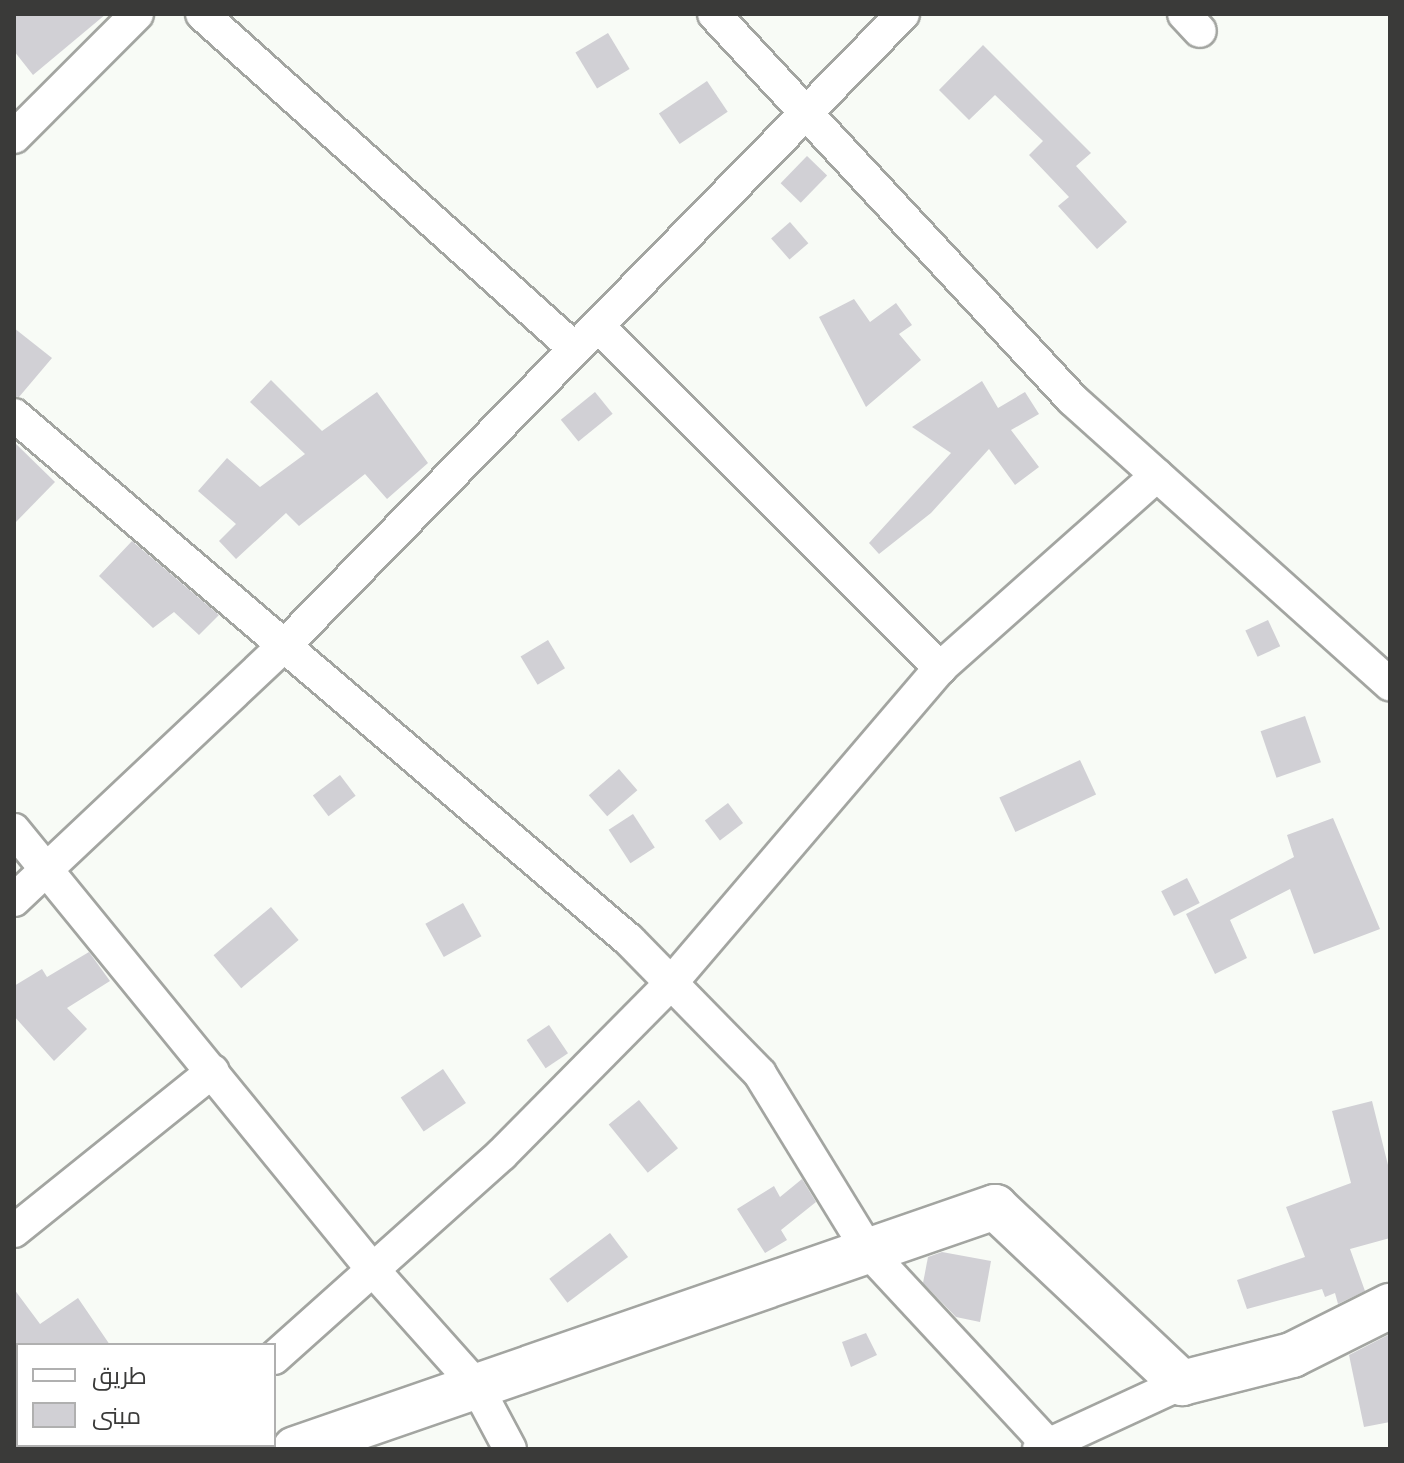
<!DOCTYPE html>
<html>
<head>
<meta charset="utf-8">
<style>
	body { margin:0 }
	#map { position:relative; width:1404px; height:1463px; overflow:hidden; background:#f8fbf6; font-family:"Varela Round",Cairo,sans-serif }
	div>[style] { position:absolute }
	.building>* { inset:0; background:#d1d0d5; transform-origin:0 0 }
	.roads { filter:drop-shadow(2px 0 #a3a5a1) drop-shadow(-2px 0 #a3a5a1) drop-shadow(0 2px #a3a5a1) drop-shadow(0 -2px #a3a5a1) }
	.street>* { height:32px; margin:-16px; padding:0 16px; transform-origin:16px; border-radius:16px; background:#fff }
	.secondary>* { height:44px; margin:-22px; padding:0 22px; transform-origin:22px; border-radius:22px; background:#fff }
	span { translate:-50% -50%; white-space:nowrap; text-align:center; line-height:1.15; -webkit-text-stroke:8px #fff; paint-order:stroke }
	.frame { position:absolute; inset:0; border:16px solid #3a3a39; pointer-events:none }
	.legend { position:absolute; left:16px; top:1343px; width:260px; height:104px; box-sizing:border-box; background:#fff; border:2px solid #b0b0b0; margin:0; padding:10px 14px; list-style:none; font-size:24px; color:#3a3a39 }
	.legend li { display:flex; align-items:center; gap:16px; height:40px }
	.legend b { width:40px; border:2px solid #b0b0b0 }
</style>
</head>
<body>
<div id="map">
	<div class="building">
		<i style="clip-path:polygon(14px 14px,106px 14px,33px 75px,14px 51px)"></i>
		<i style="left:608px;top:33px;width:42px;height:38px;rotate:59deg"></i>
		<i style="clip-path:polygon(983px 45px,1091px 153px,1076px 166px,1127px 222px,1097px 249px,1058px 206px,1069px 197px,1029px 155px,1043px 141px,995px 95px,969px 120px,939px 90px)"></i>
		<i style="left:707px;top:81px;width:37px;height:58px;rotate:56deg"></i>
		<i style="left:807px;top:156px;width:28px;height:38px;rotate:44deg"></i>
		<i style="left:790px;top:222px;width:28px;height:25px;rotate:49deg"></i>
		<i style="clip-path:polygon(854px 299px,870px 322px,896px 303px,912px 325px,899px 334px,921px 360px,866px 407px,819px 317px)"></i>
		<i style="clip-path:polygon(14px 328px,52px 358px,19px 397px,14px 396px)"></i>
		<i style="clip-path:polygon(271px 380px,322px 431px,377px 392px,428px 463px,387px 499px,365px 474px,299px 526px,286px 513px,236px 559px,219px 541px,236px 524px,198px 491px,227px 458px,260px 487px,305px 454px,250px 402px)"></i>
		<i style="clip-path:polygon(982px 381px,998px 408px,1025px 392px,1039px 414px,1011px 430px,1039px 467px,1015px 485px,989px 449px,931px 513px,879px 554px,869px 543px,951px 453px,912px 427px)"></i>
		<i style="left:595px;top:392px;width:28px;height:44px;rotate:51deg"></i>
		<i style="clip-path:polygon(14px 442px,55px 482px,14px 524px)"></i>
		<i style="clip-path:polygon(132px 541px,219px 615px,199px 635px,174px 612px,153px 628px,99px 576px)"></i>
		<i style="left:1268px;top:620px;width:29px;height:25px;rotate:65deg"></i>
		<i style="left:548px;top:640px;width:33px;height:32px;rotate:59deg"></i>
		<i style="left:1305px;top:716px;width:49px;height:47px;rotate:71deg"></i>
		<i style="left:1080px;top:760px;width:38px;height:89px;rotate:65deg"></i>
		<i style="left:619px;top:769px;width:28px;height:40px;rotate:49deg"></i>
		<i style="left:340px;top:775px;width:26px;height:34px;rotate:53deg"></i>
		<i style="left:728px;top:803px;width:25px;height:29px;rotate:53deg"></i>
		<i style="left:633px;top:814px;width:40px;height:29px;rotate:57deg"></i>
		<i style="clip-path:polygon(1333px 818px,1380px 929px,1314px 954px,1290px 889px,1230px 920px,1247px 958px,1215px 974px,1186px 914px,1294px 857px,1287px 835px)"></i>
		<i style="left:1187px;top:878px;width:28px;height:29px;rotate:63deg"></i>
		<i style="left:463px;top:903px;width:38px;height:43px;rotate:61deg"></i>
		<i style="left:271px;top:907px;width:43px;height:75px;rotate:50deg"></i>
		<i style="clip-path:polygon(89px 952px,110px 981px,67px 1008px,87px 1029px,54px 1061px,14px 1016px,14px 986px,42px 969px,47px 977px)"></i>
		<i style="left:549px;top:1025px;width:34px;height:27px;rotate:56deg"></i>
		<i style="left:443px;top:1069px;width:41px;height:51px;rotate:56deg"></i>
		<i style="left:639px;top:1100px;width:62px;height:39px;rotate:51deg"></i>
		<i style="clip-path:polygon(1372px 1101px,1390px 1173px,1390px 1238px,1350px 1249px,1365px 1291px,1338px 1304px,1335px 1293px,1325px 1297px,1322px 1289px,1247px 1309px,1237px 1280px,1305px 1257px,1286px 1207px,1351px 1183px,1332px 1111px)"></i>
		<i style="clip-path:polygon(802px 1179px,816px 1202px,781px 1230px,787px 1240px,765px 1253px,737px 1209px,774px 1186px,780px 1197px)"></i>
		<i style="left:610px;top:1233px;width:30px;height:76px;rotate:53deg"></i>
		<i style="clip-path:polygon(942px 1252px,991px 1261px,980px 1322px,956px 1317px,923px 1283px,928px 1257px)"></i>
		<i style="clip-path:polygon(14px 1289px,40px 1324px,78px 1298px,110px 1345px,14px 1345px)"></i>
		<i style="clip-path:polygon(866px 1333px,877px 1355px,851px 1367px,842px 1342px)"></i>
		<i style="clip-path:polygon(1390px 1334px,1390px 1422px,1364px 1427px,1349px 1355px)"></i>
	</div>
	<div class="roads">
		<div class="street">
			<i style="left:202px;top:14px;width:501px;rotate:41.93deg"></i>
			<i style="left:714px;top:14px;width:527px;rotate:47.08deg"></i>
			<i style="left:1073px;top:400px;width:426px;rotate:41.9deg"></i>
			<i style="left:1184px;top:14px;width:23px;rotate:47deg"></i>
			<i style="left:14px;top:137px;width:174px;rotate:-45deg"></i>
			<i style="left:598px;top:326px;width:484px;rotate:45deg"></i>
			<i style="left:14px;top:415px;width:809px;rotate:40.49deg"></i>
			<i style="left:629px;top:940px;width:187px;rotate:45.6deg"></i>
			<i style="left:760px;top:1074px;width:209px;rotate:58.5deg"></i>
			<i style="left:869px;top:1252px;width:269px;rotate:47.1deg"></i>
			<i style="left:14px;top:830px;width:568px;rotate:50.79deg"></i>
			<i style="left:373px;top:1270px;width:154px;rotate:48.2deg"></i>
			<i style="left:476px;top:1385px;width:72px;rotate:62deg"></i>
			<i style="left:14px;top:900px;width:374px;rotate:-43.3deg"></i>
			<i style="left:286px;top:644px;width:882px;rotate:-45.6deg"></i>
			<i style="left:14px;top:1231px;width:255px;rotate:-38.8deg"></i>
			<i style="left:274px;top:1358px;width:306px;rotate:-41.8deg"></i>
			<i style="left:502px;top:1154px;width:240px;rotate:-45.3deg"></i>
			<i style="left:671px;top:983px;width:414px;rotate:-49.5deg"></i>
			<i style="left:940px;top:668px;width:290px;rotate:-41.6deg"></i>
			<i style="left:173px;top:1449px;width:6px;rotate:-45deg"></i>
			<i style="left:1039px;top:1449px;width:157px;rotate:-24.8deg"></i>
		</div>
		<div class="secondary">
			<i style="left:295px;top:1449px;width:741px;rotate:-19.07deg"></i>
			<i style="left:995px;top:1207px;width:257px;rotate:43.3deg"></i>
			<i style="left:1182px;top:1383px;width:114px;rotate:-14.3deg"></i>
			<i style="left:1292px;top:1355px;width:110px;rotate:-26.6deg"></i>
		</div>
	</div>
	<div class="frame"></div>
	<ul class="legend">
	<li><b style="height:10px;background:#fff"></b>طريق</li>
	<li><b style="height:22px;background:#d1d0d5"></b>مبنى</li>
	</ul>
</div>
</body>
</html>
